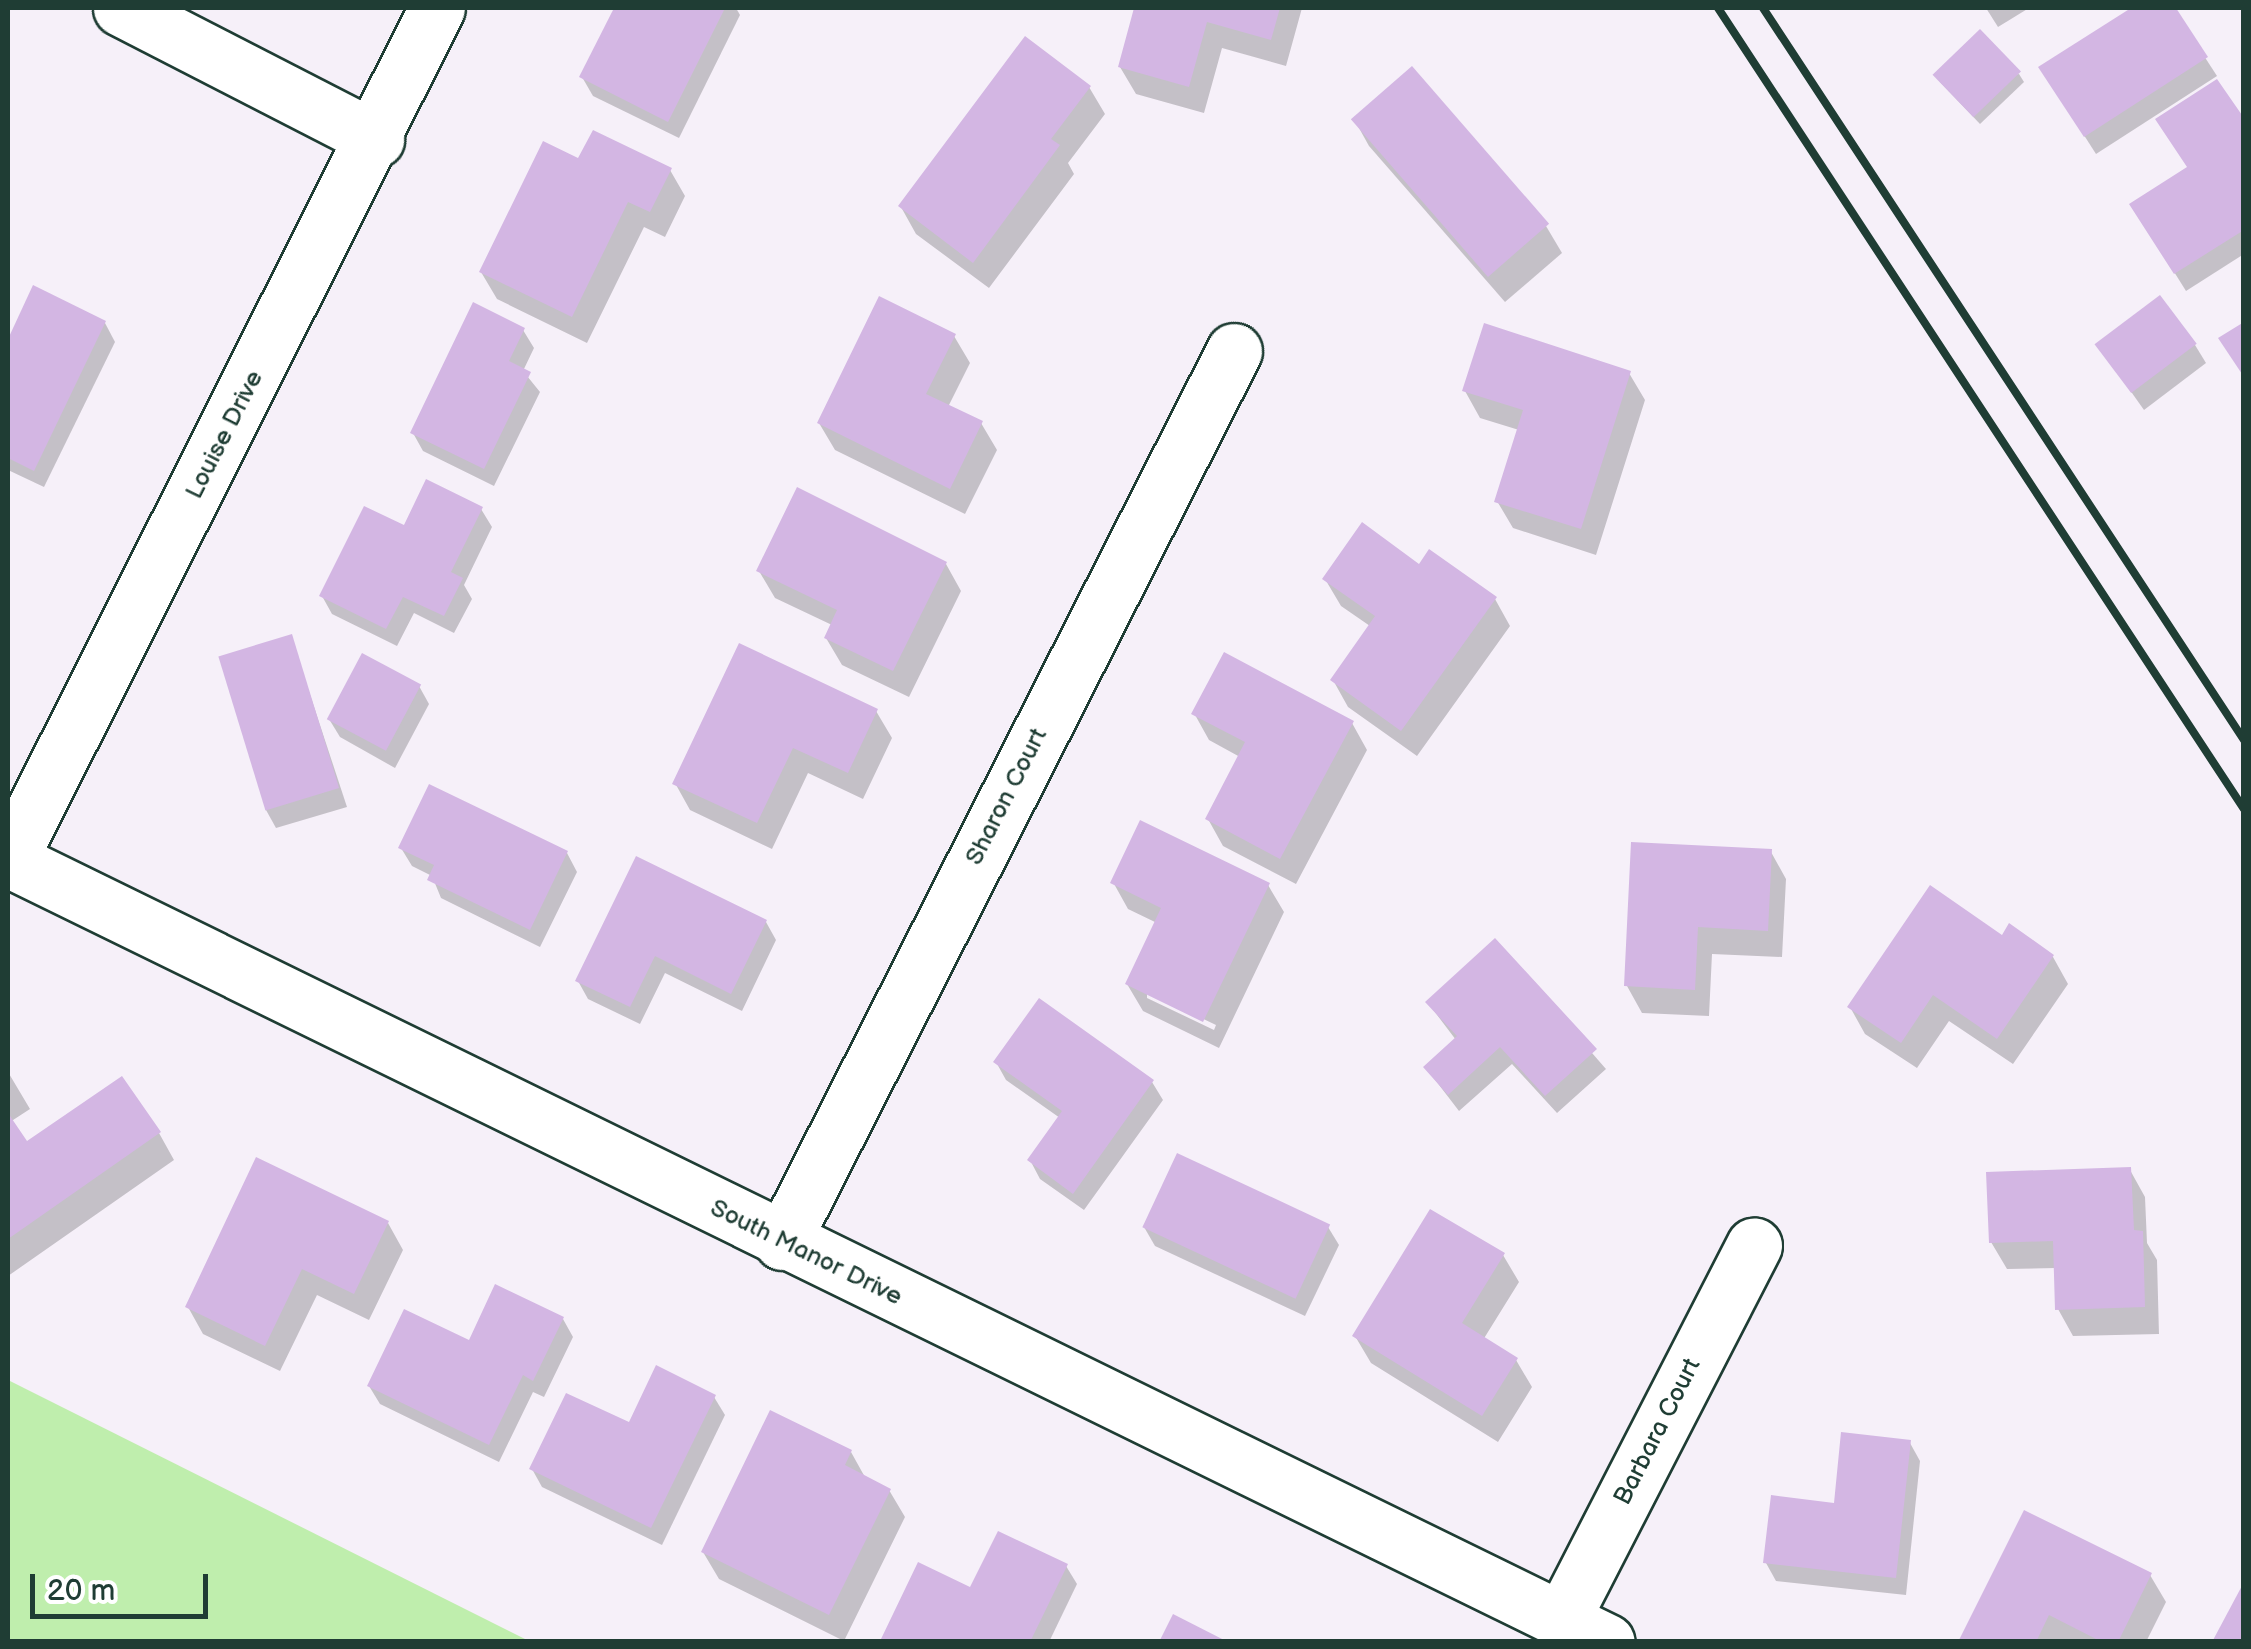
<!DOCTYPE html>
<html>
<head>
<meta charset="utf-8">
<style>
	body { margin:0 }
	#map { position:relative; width:2251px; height:1649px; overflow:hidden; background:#f6f0f9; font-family:"Balsamiq Sans",sans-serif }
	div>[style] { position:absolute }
	.green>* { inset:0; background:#bfeead }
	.shadow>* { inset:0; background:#0003 }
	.building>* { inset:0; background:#d3b6e3; transform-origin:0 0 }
	.roads { filter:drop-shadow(2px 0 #1f3d34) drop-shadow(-2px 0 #1f3d34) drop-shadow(0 2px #1f3d34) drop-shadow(0 -2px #1f3d34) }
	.street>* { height:55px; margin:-27.5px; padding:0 27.5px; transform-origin:27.5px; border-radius:27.5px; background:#fff }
	.rail>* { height:8px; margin:-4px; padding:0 4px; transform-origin:4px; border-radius:4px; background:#1f3d34 }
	span { translate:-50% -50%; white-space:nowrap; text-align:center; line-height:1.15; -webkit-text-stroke:10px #fff; paint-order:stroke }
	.street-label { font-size:25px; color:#1f3d34 }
	.frame { position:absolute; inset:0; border:10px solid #1f3d34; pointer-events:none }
	.scale { position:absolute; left:30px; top:1574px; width:178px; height:45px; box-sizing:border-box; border:5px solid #1f3d34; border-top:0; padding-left:12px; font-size:30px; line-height:35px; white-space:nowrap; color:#1f3d34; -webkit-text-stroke:8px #fff; paint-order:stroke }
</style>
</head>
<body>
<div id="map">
	<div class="green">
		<i style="clip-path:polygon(8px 1380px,529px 1641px,8px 1641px)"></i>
	</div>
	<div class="shadow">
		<i style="clip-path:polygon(617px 8px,736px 8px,740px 15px,679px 138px,593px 96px,582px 77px)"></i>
		<i style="clip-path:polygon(1137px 8px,1302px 8px,1286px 66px,1222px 48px,1204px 113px,1136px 94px,1120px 67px)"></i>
		<i style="clip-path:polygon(1986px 8px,2029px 8px,1998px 27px)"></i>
		<i style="clip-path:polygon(2136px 8px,2173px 8px,2217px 76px,2096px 154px,2041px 68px)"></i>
		<i style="clip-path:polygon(2019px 74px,2024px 82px,1980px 124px,1940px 82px)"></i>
		<i style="clip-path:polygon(1089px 87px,1105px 114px,1068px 163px,1074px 174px,989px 288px,916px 234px,901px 207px)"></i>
		<i style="clip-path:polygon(1354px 119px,1546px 226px,1562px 253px,1505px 302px,1369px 146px)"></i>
		<i style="clip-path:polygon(2244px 120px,2244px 254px,2186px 291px,2143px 222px,2189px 168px)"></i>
		<i style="clip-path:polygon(580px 161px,670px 170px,685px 196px,665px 237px,644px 227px,587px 343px,497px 299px,481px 272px)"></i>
		<i style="clip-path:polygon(35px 289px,105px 323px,115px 342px,44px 487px,8px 470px,8px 344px)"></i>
		<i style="clip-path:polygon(523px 330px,534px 348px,523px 371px,540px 392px,494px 486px,423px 451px,413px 433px)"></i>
		<i style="clip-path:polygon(954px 336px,970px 363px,948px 407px,981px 423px,997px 450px,965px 514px,835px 450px,819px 423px)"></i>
		<i style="clip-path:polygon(2098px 345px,2195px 345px,2206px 363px,2144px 410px)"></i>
		<i style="clip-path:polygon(1629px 373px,1645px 400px,1596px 555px,1513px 528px,1497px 501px,1519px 430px,1480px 418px,1465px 391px)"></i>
		<i style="clip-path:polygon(481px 509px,492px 527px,464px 585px,472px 599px,454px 633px,414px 613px,397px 646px,332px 614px,322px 596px,405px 528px)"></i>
		<i style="clip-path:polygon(946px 564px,961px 591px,909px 697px,842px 665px,826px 638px,832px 625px,775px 598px,759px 571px)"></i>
		<i style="clip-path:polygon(1420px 568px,1495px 599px,1510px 626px,1417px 756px,1348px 707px,1333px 680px,1370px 626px,1341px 606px,1325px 579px)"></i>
		<i style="clip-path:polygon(291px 637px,347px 807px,276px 828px,266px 810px)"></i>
		<i style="clip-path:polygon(419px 686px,429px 704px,395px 768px,340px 737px,329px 719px)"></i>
		<i style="clip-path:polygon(876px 711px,892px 738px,863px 799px,808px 773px,772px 849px,690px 810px,675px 783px)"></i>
		<i style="clip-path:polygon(1194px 713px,1352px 723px,1367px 750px,1296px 884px,1223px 846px,1208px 819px,1240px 757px,1209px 740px)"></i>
		<i style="clip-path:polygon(401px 848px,567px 853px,577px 872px,540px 947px,441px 898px,432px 876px,412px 866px)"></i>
		<i style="clip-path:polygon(1771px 852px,1786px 879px,1782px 957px,1712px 954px,1709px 1016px,1642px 1013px,1627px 986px)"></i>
		<i style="clip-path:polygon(637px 859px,766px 922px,776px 940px,742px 1011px,665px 973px,640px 1024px,588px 999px,578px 981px)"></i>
		<i style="clip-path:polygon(evenodd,1113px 882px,1268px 885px,1284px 912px,1219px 1048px,1143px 1011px,1127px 984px,1157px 923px,1128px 909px,1113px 882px,1147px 992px,1216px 1025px,1214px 1030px,1147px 998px,1147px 992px)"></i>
		<i style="clip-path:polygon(2002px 938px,2053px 957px,2068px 984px,2013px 1064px,1949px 1021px,1917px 1068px,1865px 1034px,1850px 1007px)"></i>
		<i style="clip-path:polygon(1495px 942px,1606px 1069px,1557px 1113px,1512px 1064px,1459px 1111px,1426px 1068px,1456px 1040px,1428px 1003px)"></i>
		<i style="clip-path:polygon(996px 1062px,1152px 1082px,1163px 1100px,1084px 1210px,1040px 1179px,1030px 1160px,1060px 1118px,1006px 1080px)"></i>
		<i style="clip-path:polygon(8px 1072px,30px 1109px,10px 1122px,27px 1145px,159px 1133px,174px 1160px,8px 1276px)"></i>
		<i style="clip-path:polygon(2130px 1170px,2145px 1197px,2147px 1243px,2157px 1260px,2159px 1334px,2073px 1336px,2058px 1309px,2056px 1268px,2007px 1269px,1991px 1242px)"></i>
		<i style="clip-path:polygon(388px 1223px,403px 1250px,369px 1320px,317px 1295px,280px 1371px,203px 1334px,188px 1307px)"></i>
		<i style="clip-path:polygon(1144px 1227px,1328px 1227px,1339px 1245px,1305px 1316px,1155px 1246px)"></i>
		<i style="clip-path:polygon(1503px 1255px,1519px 1282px,1483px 1340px,1516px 1360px,1532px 1387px,1498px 1442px,1371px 1363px,1355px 1336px)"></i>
		<i style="clip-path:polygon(563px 1319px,573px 1337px,544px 1397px,533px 1392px,499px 1462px,380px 1404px,369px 1386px,470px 1343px)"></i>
		<i style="clip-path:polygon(714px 1397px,725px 1415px,662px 1545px,542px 1487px,532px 1469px)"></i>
		<i style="clip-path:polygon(1910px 1443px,1920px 1461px,1906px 1595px,1776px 1581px,1766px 1563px)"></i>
		<i style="clip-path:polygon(851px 1452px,866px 1479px,889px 1490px,905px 1517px,844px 1641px,719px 1579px,703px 1552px)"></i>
		<i style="clip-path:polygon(1066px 1566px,1077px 1584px,1049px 1642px,884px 1638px,971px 1591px)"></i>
		<i style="clip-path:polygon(2150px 1575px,2166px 1602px,2146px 1642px,1962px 1640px)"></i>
	</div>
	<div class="building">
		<i style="clip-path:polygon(614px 8px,725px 8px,668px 122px,579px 77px)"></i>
		<i style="clip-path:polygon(1134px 8px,1280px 8px,1271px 40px,1207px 22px,1189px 87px,1118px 67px)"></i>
		<i style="clip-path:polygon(2131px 8px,2176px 8px,2208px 57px,2084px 137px,2038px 67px)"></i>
		<i style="left:1980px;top:29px;width:59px;height:66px;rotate:46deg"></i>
		<i style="clip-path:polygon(1025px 36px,1091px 86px,1051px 139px,1060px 145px,973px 263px,898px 206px)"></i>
		<i style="left:1412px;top:66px;width:209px;height:81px;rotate:49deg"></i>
		<i style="clip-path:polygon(2217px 79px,2244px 118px,2244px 230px,2174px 274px,2129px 204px,2187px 167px,2155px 119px)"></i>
		<i style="clip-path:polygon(593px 130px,672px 168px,650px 212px,628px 202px,572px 317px,479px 272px,543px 141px,578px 158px)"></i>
		<i style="clip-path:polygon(33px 285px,106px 321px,34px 471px,8px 458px,8px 339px)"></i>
		<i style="left:2160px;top:295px;width:61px;height:82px;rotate:53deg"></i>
		<i style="clip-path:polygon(879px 296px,956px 334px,926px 394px,983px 421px,950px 489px,817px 423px)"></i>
		<i style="clip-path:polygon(473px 302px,525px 328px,509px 361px,531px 372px,484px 469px,410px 433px)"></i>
		<i style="clip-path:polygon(2244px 322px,2244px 377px,2218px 338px)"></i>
		<i style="clip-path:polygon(1484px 323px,1631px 371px,1581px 529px,1494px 502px,1523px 410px,1462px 391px)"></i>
		<i style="clip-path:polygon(426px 479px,483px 507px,451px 572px,463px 578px,444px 616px,403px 597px,386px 629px,319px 596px,364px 506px,404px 525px)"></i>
		<i style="clip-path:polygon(797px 487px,947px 562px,893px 671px,824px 638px,837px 610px,756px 571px)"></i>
		<i style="clip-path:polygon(1362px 522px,1419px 564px,1429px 549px,1497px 597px,1401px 731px,1330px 680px,1375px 616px,1322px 579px)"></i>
		<i style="left:292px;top:634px;width:161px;height:77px;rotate:73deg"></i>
		<i style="clip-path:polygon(739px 643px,878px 709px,848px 773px,793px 748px,757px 823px,672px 784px)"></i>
		<i style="clip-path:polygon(1224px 652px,1354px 721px,1280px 859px,1205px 819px,1245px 742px,1191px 714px)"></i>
		<i style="left:362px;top:653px;width:67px;height:75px;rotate:28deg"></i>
		<i style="clip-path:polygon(429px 784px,568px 851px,530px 930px,427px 880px,434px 865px,398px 848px)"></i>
		<i style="clip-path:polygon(1140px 820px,1270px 883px,1203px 1022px,1125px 984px,1161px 908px,1110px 883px)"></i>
		<i style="clip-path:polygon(1631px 842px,1772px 849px,1768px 931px,1698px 927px,1695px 990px,1624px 986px)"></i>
		<i style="clip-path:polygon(636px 856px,767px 920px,731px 994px,655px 956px,630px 1007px,575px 981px)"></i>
		<i style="clip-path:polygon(1930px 885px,2002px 935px,2009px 923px,2054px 955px,1997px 1039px,1933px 995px,1901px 1043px,1847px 1007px)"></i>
		<i style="clip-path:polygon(1495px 938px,1597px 1049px,1545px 1096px,1500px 1047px,1448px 1095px,1423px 1067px,1457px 1036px,1425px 1002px)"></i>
		<i style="clip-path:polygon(1039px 998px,1154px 1080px,1073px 1194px,1027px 1160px,1062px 1111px,993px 1062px)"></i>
		<i style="clip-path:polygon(122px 1076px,161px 1132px,8px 1239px,8px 1113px,27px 1141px)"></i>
		<i style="left:1177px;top:1153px;width:169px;height:82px;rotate:25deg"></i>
		<i style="clip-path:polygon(256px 1157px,389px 1221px,354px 1294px,302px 1269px,265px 1346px,185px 1307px)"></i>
		<i style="clip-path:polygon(2131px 1167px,2134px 1230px,2143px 1231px,2145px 1307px,2055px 1310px,2053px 1241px,1989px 1243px,1986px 1172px)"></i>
		<i style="clip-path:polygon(1430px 1209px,1505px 1253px,1462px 1323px,1518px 1358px,1482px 1416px,1352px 1336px)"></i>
		<i style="clip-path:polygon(495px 1284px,564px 1317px,533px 1381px,523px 1375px,489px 1445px,367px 1386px,404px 1309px,469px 1340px)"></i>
		<i style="clip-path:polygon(656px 1365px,716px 1395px,651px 1528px,529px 1469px,566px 1393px,629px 1422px)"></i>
		<i style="clip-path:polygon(770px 1410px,852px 1450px,845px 1465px,891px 1489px,829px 1615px,701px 1552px)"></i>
		<i style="clip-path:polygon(1841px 1432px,1911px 1440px,1896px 1578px,1763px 1563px,1771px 1495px,1834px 1503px)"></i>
		<i style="clip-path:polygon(2024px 1510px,2152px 1573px,2118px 1642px,2102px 1642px,2049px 1615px,2036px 1642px,1959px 1640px)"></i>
		<i style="clip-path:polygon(998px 1531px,1068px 1564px,1030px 1642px,881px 1639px,918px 1562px,970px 1587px)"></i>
		<i style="clip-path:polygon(2244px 1582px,2244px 1642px,2212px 1642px)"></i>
		<i style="clip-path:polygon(1173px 1614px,1228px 1642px,1159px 1642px)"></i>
	</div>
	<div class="roads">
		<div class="street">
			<i style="left:121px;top:8px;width:287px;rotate:27.2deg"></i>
			<i style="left:8px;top:859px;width:1780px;rotate:26.09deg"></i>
			<i style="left:9px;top:860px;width:953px;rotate:-63.33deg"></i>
			<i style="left:782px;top:1242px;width:999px;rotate:-63.1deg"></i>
			<i style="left:1562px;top:1619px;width:420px;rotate:-62.8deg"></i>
		</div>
	</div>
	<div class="rail">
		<i style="left:1718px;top:8px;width:958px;rotate:56.71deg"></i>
		<i style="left:1763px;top:8px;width:876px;rotate:56.69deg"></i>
	</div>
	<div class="street-label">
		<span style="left:225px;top:435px;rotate:-63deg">Louise Drive</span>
		<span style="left:1007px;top:797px;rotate:-63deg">Sharon Court</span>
		<span style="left:806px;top:1253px;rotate:26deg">South Manor Drive</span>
		<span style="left:1658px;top:1432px;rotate:-63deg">Barbara Court</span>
	</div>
	<div class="frame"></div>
	<div class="scale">20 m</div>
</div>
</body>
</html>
